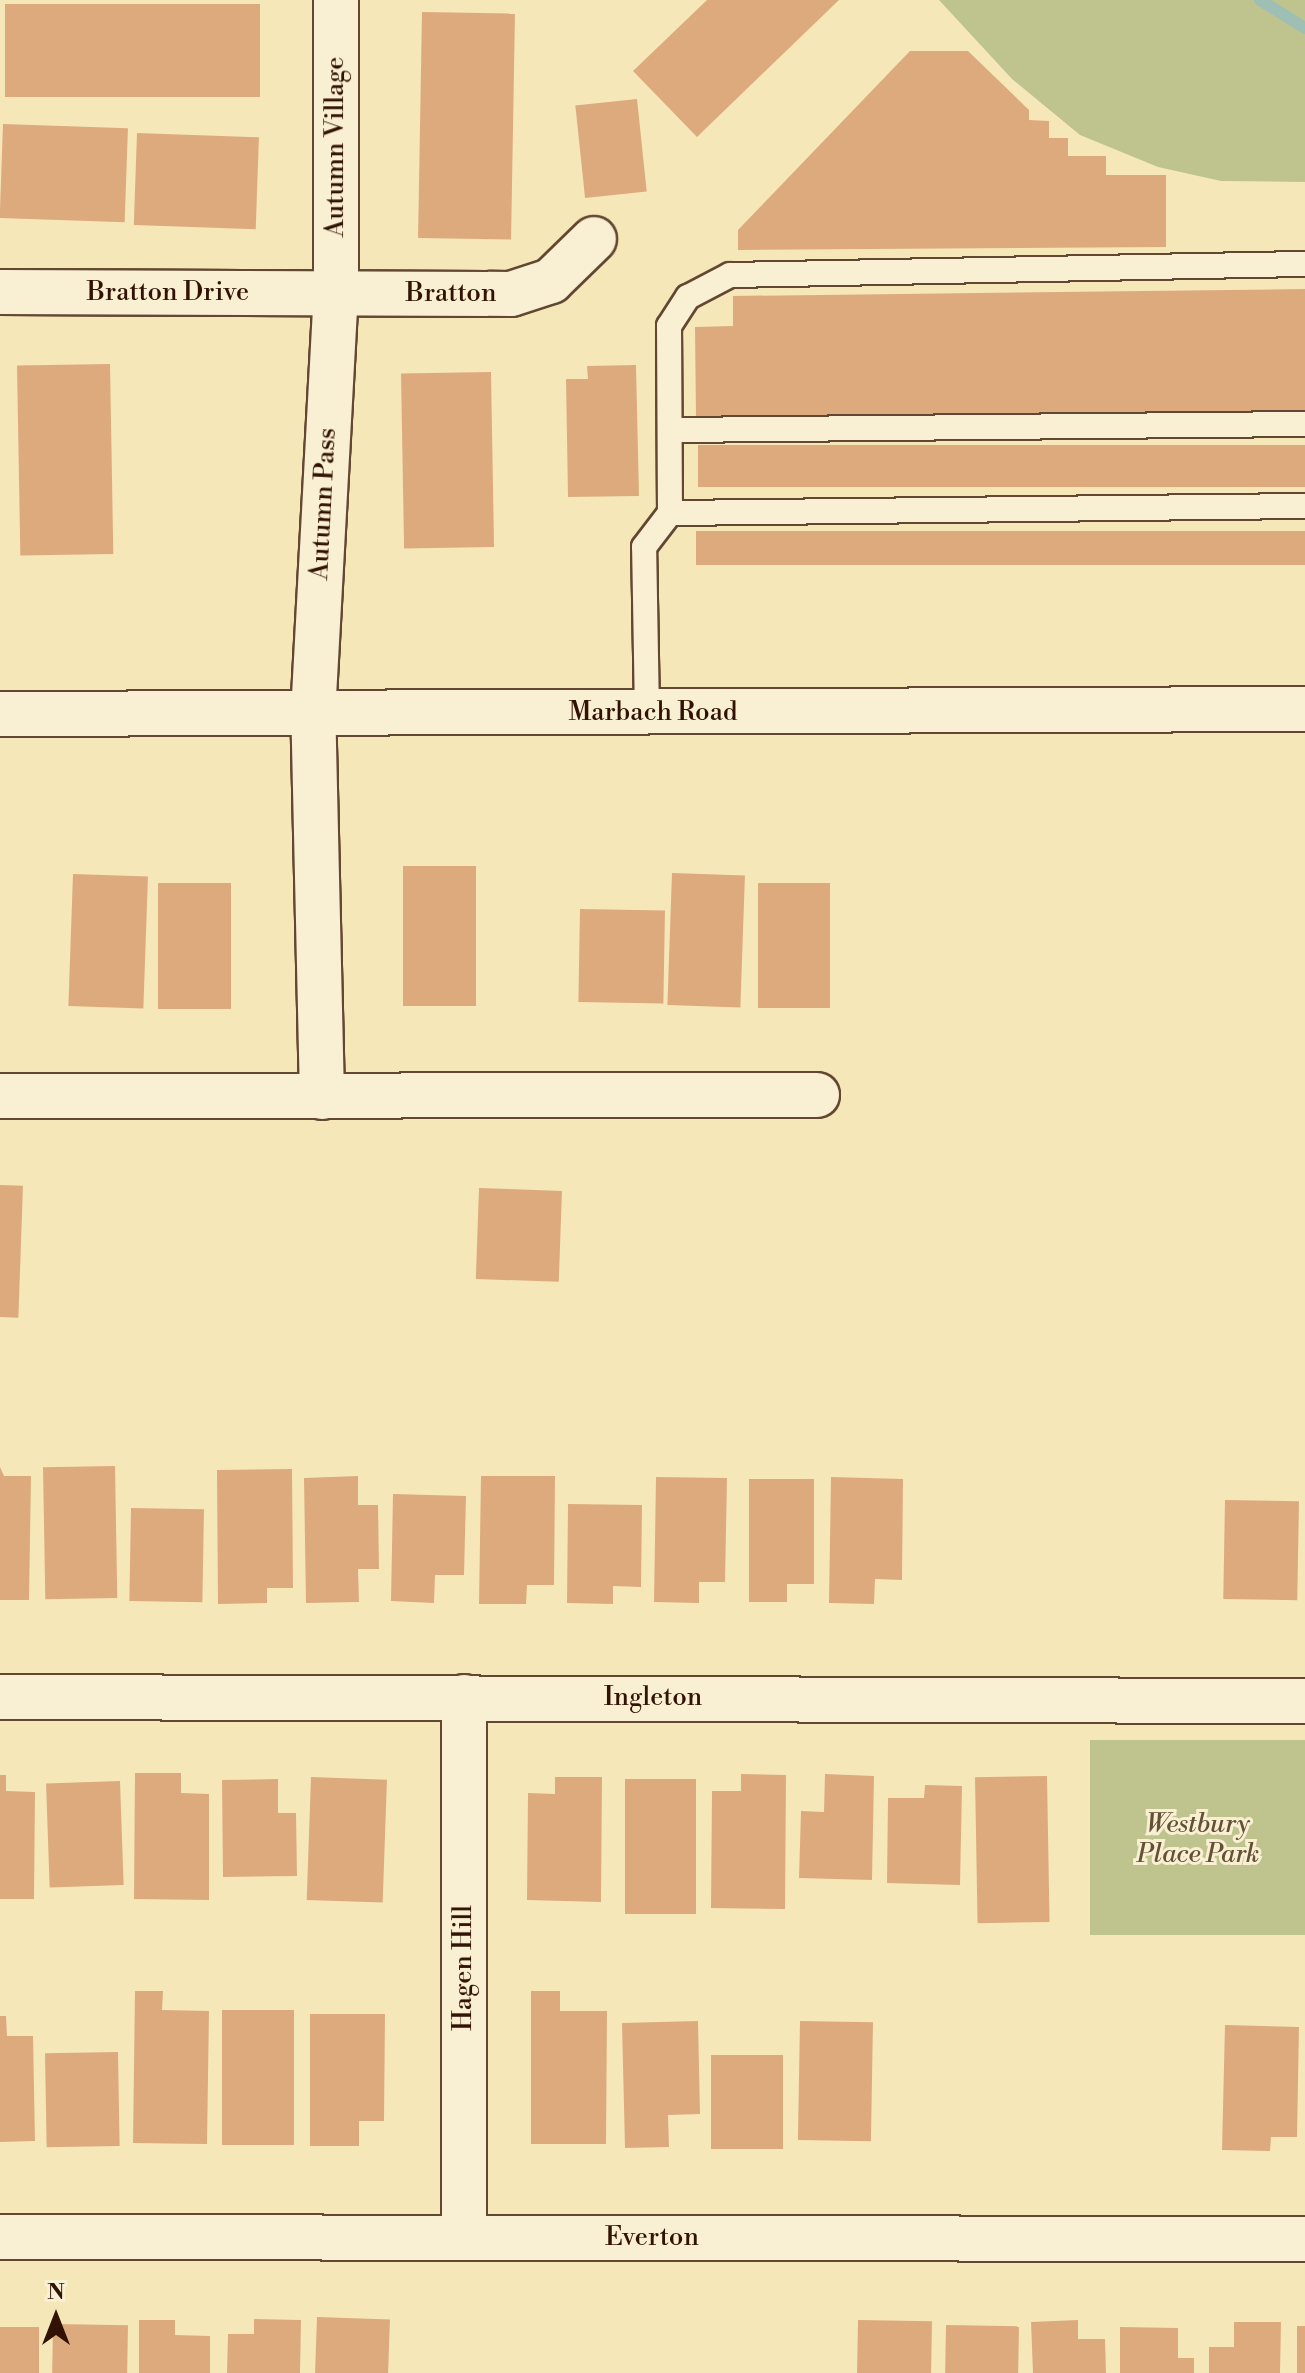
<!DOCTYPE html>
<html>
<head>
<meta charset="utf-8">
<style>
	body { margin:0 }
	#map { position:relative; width:1305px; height:2373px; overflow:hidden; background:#f6e7b9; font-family:"Libre Bodoni",serif }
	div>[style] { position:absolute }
	.green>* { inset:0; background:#bfc48e; transform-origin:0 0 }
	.stream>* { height:12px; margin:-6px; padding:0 6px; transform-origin:6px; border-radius:6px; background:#9dbfb4 }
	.building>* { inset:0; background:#ddaa7e; transform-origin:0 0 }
	.roads { filter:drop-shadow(2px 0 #624732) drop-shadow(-2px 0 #624732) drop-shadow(0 2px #624732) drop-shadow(0 -2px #624732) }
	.lane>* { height:24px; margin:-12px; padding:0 12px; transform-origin:12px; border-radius:12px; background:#f9efd2 }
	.street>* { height:44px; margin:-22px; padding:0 22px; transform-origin:22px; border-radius:22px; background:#f9efd2 }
	.secondary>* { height:44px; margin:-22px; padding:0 22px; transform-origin:22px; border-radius:22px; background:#f9efd2 }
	span { translate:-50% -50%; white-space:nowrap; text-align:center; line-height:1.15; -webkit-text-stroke:6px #f9efd2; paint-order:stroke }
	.street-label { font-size:26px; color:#311205 }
	.park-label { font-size:26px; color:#635035; font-style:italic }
	.north { position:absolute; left:16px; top:2277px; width:80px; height:80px; -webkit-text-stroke:6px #f9efd2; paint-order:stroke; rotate:0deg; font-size:22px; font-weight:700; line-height:32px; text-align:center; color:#311205 }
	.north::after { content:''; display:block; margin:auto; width:28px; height:36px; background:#311205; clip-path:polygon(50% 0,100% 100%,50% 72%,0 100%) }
</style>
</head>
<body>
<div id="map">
	<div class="green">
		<i style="clip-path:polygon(939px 0,1305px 0,1305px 182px,1221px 181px,1158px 167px,1080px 135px,1012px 79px)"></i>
		<i style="left:1090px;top:1740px;width:215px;height:195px"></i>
	</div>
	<div class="stream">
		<i style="left:1260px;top:0;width:53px;rotate:31.9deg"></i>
	</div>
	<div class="building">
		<i style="clip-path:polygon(707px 0,839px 0,697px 137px,633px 71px)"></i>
		<i style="left:5px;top:4px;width:255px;height:93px"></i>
		<i style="left:422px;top:12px;width:93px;height:226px;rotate:1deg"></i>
		<i style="clip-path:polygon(910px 51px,968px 51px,1029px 110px,1029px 120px,1049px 121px,1049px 138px,1068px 138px,1068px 156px,1106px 156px,1106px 175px,1166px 175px,1166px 247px,738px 250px,738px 230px)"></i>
		<i style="left:637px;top:99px;width:93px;height:62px;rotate:84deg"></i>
		<i style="left:3px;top:124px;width:125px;height:94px;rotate:2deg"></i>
		<i style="left:137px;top:133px;width:122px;height:92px;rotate:2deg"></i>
		<i style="clip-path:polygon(1305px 289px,1305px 411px,696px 419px,695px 327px,733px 326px,733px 296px)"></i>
		<i style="left:110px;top:364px;width:190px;height:93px;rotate:89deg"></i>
		<i style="clip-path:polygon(636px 365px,639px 496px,568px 497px,566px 379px,588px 379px,587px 366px)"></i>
		<i style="left:491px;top:372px;width:175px;height:90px;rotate:89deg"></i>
		<i style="left:1305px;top:445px;width:42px;height:607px;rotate:90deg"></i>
		<i style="left:1305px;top:531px;width:34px;height:609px;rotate:90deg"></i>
		<i style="left:403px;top:866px;width:73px;height:140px"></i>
		<i style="left:672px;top:873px;width:73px;height:132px;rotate:2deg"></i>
		<i style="left:73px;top:874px;width:75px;height:132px;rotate:2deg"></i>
		<i style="left:158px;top:883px;width:73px;height:126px"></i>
		<i style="left:758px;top:883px;width:72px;height:125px"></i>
		<i style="left:580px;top:909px;width:85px;height:93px;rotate:1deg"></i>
		<i style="left:0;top:1185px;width:23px;height:132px;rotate:2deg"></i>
		<i style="left:479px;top:1188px;width:83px;height:91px;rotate:2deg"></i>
		<i style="left:115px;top:1466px;width:132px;height:72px;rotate:89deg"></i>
		<i style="clip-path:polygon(0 1467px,4px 1476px,31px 1476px,29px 1600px,0 1600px)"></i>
		<i style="clip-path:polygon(292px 1469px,293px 1588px,267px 1588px,267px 1603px,218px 1604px,217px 1470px)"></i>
		<i style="clip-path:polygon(358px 1476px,358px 1505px,378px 1505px,379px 1569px,358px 1569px,359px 1602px,306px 1603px,304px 1478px)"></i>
		<i style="clip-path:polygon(481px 1476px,555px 1476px,554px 1585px,527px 1585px,526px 1604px,479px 1604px)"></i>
		<i style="clip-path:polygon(656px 1477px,727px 1478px,725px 1582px,699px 1582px,699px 1603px,654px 1602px)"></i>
		<i style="clip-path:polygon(831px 1477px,903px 1479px,902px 1580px,875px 1579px,874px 1604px,829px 1603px)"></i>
		<i style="clip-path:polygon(749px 1479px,814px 1479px,814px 1584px,787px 1584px,787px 1602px,749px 1602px)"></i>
		<i style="clip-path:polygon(393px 1494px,466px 1496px,464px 1575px,435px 1575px,434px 1603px,391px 1601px)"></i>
		<i style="left:1225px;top:1500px;width:74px;height:99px;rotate:1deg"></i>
		<i style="clip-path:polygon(568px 1504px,642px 1505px,641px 1587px,613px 1586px,613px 1604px,567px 1603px)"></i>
		<i style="left:131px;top:1508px;width:73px;height:93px;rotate:1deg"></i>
		<i style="clip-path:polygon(135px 1773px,181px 1773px,181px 1793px,209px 1794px,209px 1900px,134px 1899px)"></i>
		<i style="clip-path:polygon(741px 1774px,786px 1775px,785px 1909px,711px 1908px,712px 1791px,741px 1791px)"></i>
		<i style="clip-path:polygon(825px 1774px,874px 1776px,872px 1880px,799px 1878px,801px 1811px,824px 1812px)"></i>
		<i style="clip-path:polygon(0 1775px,6px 1775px,6px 1791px,35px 1792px,34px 1899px,0 1899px)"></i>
		<i style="left:1047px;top:1776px;width:146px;height:72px;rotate:89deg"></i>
		<i style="left:311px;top:1777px;width:76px;height:123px;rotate:2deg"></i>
		<i style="clip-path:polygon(555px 1777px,602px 1777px,601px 1902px,527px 1900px,528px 1793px,555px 1794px)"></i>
		<i style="clip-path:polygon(278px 1779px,278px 1813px,296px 1813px,297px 1876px,223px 1877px,222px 1780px)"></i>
		<i style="left:625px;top:1779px;width:71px;height:135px"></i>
		<i style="left:120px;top:1781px;width:104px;height:74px;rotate:88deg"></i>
		<i style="clip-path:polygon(925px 1785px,962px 1786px,960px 1885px,887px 1883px,888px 1798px,924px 1798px)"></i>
		<i style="clip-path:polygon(135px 1991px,163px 1991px,162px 2010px,209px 2011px,207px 2144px,133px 2143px)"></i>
		<i style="clip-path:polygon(531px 1991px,560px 1991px,560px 2011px,607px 2011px,606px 2144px,531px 2144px)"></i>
		<i style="left:222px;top:2010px;width:72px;height:135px"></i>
		<i style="clip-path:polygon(310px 2014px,385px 2014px,384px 2121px,359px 2121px,359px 2146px,310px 2146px)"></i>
		<i style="clip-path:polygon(0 2016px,6px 2016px,7px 2036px,33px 2036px,35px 2141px,0 2142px)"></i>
		<i style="clip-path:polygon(698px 2021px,700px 2114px,668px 2115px,669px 2147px,625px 2148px,622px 2023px)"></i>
		<i style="left:800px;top:2021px;width:73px;height:119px;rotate:1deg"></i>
		<i style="clip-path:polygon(1225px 2025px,1299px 2027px,1297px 2137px,1271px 2137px,1270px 2151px,1222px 2150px)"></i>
		<i style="left:118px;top:2052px;width:94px;height:73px;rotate:89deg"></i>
		<i style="left:711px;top:2055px;width:72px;height:94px"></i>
		<i style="left:317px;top:2317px;width:73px;height:56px;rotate:2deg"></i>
		<i style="clip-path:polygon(254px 2319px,301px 2320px,300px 2373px,227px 2373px,228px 2334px,254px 2334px)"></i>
		<i style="clip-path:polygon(139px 2320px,175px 2320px,175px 2335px,210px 2336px,210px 2373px,139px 2373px)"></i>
		<i style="left:858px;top:2320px;width:74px;height:53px;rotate:1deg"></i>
		<i style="clip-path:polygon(1078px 2320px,1078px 2339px,1105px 2339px,1106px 2373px,1033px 2373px,1031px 2322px)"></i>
		<i style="clip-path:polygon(1234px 2322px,1281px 2322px,1280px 2373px,1209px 2373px,1209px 2347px,1234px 2347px)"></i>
		<i style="left:53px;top:2324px;width:75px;height:49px;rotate:1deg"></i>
		<i style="left:946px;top:2325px;width:73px;height:48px;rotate:1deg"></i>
		<i style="left:1297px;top:2326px;width:8px;height:47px"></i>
		<i style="left:0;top:2327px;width:39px;height:46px"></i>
		<i style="clip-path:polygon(1120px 2327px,1178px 2328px,1178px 2358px,1194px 2358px,1194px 2373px,1120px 2373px)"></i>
	</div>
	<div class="roads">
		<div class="lane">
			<i style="left:670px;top:430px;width:635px;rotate:-0.54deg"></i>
			<i style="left:670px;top:513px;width:635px;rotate:-0.63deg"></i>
			<i style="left:647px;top:713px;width:166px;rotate:-91deg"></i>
			<i style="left:644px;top:547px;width:43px;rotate:-52.6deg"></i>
			<i style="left:670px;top:513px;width:187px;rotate:-90.3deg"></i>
			<i style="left:669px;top:326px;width:35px;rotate:-57deg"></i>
			<i style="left:688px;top:297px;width:47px;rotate:-27.6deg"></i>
			<i style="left:730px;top:275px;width:575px;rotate:-1.1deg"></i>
		</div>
		<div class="street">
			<i style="left:0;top:292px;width:511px;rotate:0.22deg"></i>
			<i style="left:511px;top:294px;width:42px;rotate:-18deg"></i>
			<i style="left:551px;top:281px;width:60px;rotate:-44.3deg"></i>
			<i style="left:0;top:1096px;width:817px;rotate:-0.07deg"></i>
			<i style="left:322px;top:1097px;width:382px;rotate:-91.3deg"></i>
			<i style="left:313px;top:715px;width:422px;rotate:-86.9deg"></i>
			<i style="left:336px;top:294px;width:294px;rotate:-90deg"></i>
			<i style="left:0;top:1697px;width:1305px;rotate:0.18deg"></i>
			<i style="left:464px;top:1697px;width:541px;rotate:90deg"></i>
			<i style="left:0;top:2237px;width:1305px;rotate:0.09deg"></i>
		</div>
		<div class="secondary">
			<i style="left:0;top:714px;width:1305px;rotate:-0.22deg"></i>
		</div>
	</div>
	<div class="street-label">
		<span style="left:336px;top:147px;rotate:-90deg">Autumn Village</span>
		<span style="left:168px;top:293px">Bratton Drive</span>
		<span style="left:451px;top:294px">Bratton</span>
		<span style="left:324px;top:504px;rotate:-87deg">Autumn Pass</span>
		<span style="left:653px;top:713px">Marbach Road</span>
		<span style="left:653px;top:1698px">Ingleton</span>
		<span style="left:464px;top:1968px;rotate:-90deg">Hagen Hill</span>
		<span style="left:652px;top:2238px">Everton</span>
	</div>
	<div class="park-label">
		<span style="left:1198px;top:1840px">Westbury<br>Place Park</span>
	</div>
	<div class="north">N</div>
</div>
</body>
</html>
